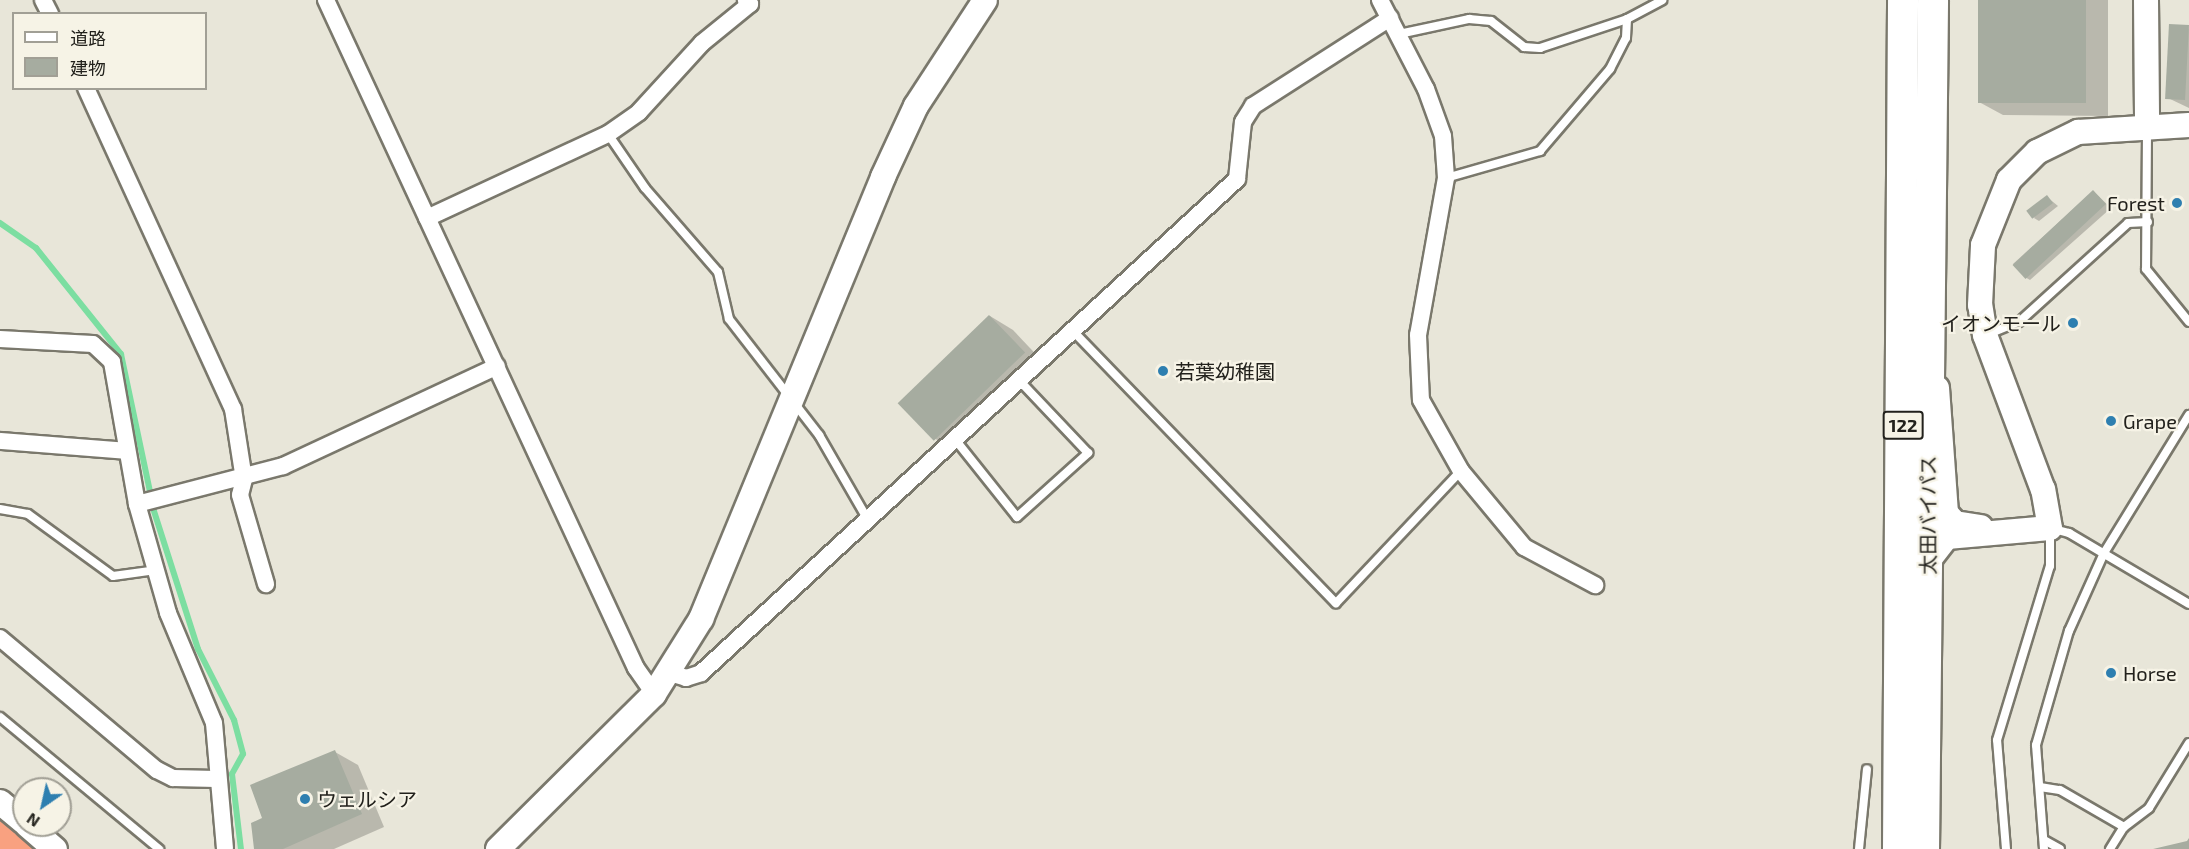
<!DOCTYPE html>
<html>
<head>
<meta charset="utf-8">
<style>
	body { margin:0 }
	#map { position:relative; width:2189px; height:849px; overflow:hidden; background:#e8e6d9; font-family:"Exo 2","Noto Sans JP",sans-serif }
	div>[style] { position:absolute }
	.green>* { inset:0; background:#f9a180 }
	.shadow>* { inset:0; background:#0003 }
	.stream>* { height:6px; margin:-3px; padding:0 3px; transform-origin:3px; border-radius:3px; background:#7cdea1 }
	.building>* { inset:0; background:#a6aca0; transform-origin:0 0 }
	.roads { filter:drop-shadow(2px 0 #7a786c) drop-shadow(-2px 0 #7a786c) drop-shadow(0 2px #7a786c) drop-shadow(0 -2px #7a786c) }
	.lane>* { height:8px; margin:-4px; padding:0 4px; transform-origin:4px; border-radius:4px; background:#fff }
	.street>* { height:16px; margin:-8px; padding:0 8px; transform-origin:8px; border-radius:8px; background:#fff }
	.secondary>* { height:24px; margin:-12px; padding:0 12px; transform-origin:12px; border-radius:12px; background:#fff }
	.highway>* { height:30px; margin:-15px; padding:0 15px; transform-origin:15px; border-radius:15px; background:#fff }
	.dots>* { width:16px; height:16px; translate:-50% -50%; box-sizing:border-box; border:3px solid #f6f3e6; border-radius:50% }
	span { translate:-50% -50%; white-space:nowrap; text-align:center; line-height:1.15; -webkit-text-stroke:4.5px #f6f3e6; paint-order:stroke }
	.shield-label span { padding:2px 4px; background:#f6f3e6; border:2px solid; border-radius:4px; -webkit-text-stroke-width:0 }
	.shield-label { font-size:18px; color:#22211c; font-weight:700 }
	.poi-label { font-size:20px; color:#22211c }
	.right { translate:-100% -50%; text-align:right }
	.left { translate:0 -50%; text-align:left }
	.street-label { font-size:20px; color:#22211c }
	.legend { position:absolute; left:12px; top:12px; width:195px; height:78px; box-sizing:border-box; background:#f6f3e6; border:2px solid #a19f95; margin:0; padding:8px 10px; list-style:none; font-size:18px; color:#22211c }
	.legend li { display:flex; align-items:center; gap:12px; height:30px }
	.legend b { width:30px; border:2px solid #a19f95 }
	.north { position:absolute; left:12px; top:777px; width:60px; height:60px; box-sizing:border-box; background:#f6f3e6; border:2px solid #a19f95; border-radius:50%; rotate:214deg; font-size:16px; font-weight:700; line-height:24px; text-align:center; color:#22211c }
	.north::after { content:''; display:block; margin:auto; width:21px; height:27px; background:#2e7fb0; clip-path:polygon(50% 0,100% 100%,50% 72%,0 100%) }
</style>
</head>
<body>
<div id="map">
	<div class="green">
		<i style="clip-path:polygon(0 820px,35px 849px,0 849px)"></i>
	</div>
	<div class="shadow">
		<i style="clip-path:polygon(1980px 0,2108px 0,2108px 116px,2003px 115px,1979px 102px)"></i>
		<i style="clip-path:polygon(2189px 26px,2189px 108px,2168px 98px)"></i>
		<i style="clip-path:polygon(2093px 191px,2111px 208px,2030px 280px,2025px 277px,2013px 264px)"></i>
		<i style="clip-path:polygon(2047px 197px,2058px 206px,2039px 221px,2034px 218px)"></i>
		<i style="clip-path:polygon(990px 316px,1013px 330px,1047px 366px,957px 452px,934px 438px)"></i>
		<i style="clip-path:polygon(335px 752px,358px 765px,384px 827px,334px 849px,256px 849px,264px 818px)"></i>
	</div>
	<div class="stream">
		<i style="left:0;top:223px;width:44px;rotate:34.8deg"></i>
		<i style="left:36px;top:248px;width:136px;rotate:51.3deg"></i>
		<i style="left:121px;top:354px;width:141px;rotate:78.1deg"></i>
		<i style="left:153px;top:508px;width:148px;rotate:72.3deg"></i>
		<i style="left:198px;top:649px;width:80px;rotate:63.1deg"></i>
		<i style="left:234px;top:720px;width:35px;rotate:75deg"></i>
		<i style="left:243px;top:754px;width:23px;rotate:119deg"></i>
		<i style="left:232px;top:774px;width:76px;rotate:83.2deg"></i>
	</div>
	<div class="building">
		<i style="left:1978px;top:0;width:108px;height:103px"></i>
		<i style="left:2169px;top:24px;width:20px;height:75px;rotate:3deg"></i>
		<i style="left:2093px;top:190px;width:19px;height:110px;rotate:47deg"></i>
		<i style="left:2047px;top:195px;width:10px;height:26px;rotate:53deg"></i>
		<i style="left:989px;top:315px;width:52px;height:127px;rotate:46deg"></i>
		<i style="clip-path:polygon(335px 750px,362px 814px,283px 849px,254px 849px,251px 823px,262px 818px,250px 785px)"></i>
		<i style="clip-path:polygon(2189px 838px,2189px 849px,2153px 849px,2187px 841px)"></i>
	</div>
	<div class="roads">
		<div class="lane">
			<i style="left:1399px;top:34px;width:72px;rotate:-12.1deg"></i>
			<i style="left:1469px;top:19px;width:22px;rotate:5deg"></i>
			<i style="left:1491px;top:21px;width:42px;rotate:38.2deg"></i>
			<i style="left:1524px;top:47px;width:16px;rotate:4deg"></i>
			<i style="left:1540px;top:48px;width:92px;rotate:-18.4deg"></i>
			<i style="left:1627px;top:19px;width:40px;rotate:-28deg"></i>
			<i style="left:2147px;top:131px;width:138px;rotate:90.4deg"></i>
			<i style="left:2146px;top:269px;width:68px;rotate:50.9deg"></i>
			<i style="left:608px;top:134px;width:65px;rotate:55.6deg"></i>
			<i style="left:645px;top:188px;width:111px;rotate:49deg"></i>
			<i style="left:718px;top:272px;width:48px;rotate:76.8deg"></i>
			<i style="left:729px;top:319px;width:147px;rotate:52.2deg"></i>
			<i style="left:819px;top:435px;width:96px;rotate:60deg"></i>
			<i style="left:1446px;top:178px;width:98px;rotate:-16deg"></i>
			<i style="left:1540px;top:151px;width:108px;rotate:-49.5deg"></i>
			<i style="left:1610px;top:69px;width:35px;rotate:-63deg"></i>
			<i style="left:1626px;top:38px;width:19px;rotate:-87deg"></i>
			<i style="left:1072px;top:330px;width:380px;rotate:46deg"></i>
			<i style="left:1336px;top:603px;width:182px;rotate:-46.6deg"></i>
			<i style="left:1986px;top:335px;width:35px;rotate:-22deg"></i>
			<i style="left:2019px;top:322px;width:147px;rotate:-42.2deg"></i>
			<i style="left:2128px;top:223px;width:20px;rotate:-3deg"></i>
			<i style="left:954px;top:438px;width:101px;rotate:51.4deg"></i>
			<i style="left:1017px;top:517px;width:96px;rotate:-42deg"></i>
			<i style="left:1088px;top:453px;width:102px;rotate:-133.4deg"></i>
			<i style="left:0;top:509px;width:28px;rotate:10deg"></i>
			<i style="left:28px;top:514px;width:105px;rotate:36.1deg"></i>
			<i style="left:113px;top:576px;width:43px;rotate:-7.9deg"></i>
			<i style="left:0;top:717px;width:207px;rotate:39.7deg"></i>
			<i style="left:2040px;top:787px;width:20px;rotate:9deg"></i>
			<i style="left:2060px;top:790px;width:74px;rotate:30deg"></i>
			<i style="left:2044px;top:840px;width:18px;rotate:29deg"></i>
			<i style="left:1859px;top:849px;width:80px;rotate:-84.3deg"></i>
			<i style="left:2006px;top:849px;width:109px;rotate:-94.7deg"></i>
			<i style="left:1997px;top:740px;width:182px;rotate:-73.1deg"></i>
			<i style="left:2050px;top:566px;width:38px;rotate:-90deg"></i>
			<i style="left:2050px;top:528px;width:20px;rotate:15deg"></i>
			<i style="left:2069px;top:533px;width:139px;rotate:30.6deg"></i>
			<i style="left:2044px;top:849px;width:104px;rotate:-94.4deg"></i>
			<i style="left:2036px;top:745px;width:119px;rotate:-73.9deg"></i>
			<i style="left:2069px;top:631px;width:85px;rotate:-65.8deg"></i>
			<i style="left:2104px;top:553px;width:162px;rotate:-58.4deg"></i>
			<i style="left:2110px;top:849px;width:26px;rotate:-58deg"></i>
			<i style="left:2124px;top:827px;width:31px;rotate:-37deg"></i>
			<i style="left:2149px;top:808px;width:76px;rotate:-58.4deg"></i>
		</div>
		<div class="street">
			<i style="left:43px;top:0;width:16px;rotate:63deg"></i>
			<i style="left:326px;top:0;width:736px;rotate:65.11deg"></i>
			<i style="left:636px;top:668px;width:32px;rotate:55deg"></i>
			<i style="left:1380px;top:0;width:100px;rotate:62.7deg"></i>
			<i style="left:1426px;top:89px;width:50px;rotate:70.1deg"></i>
			<i style="left:1443px;top:136px;width:42px;rotate:85.9deg"></i>
			<i style="left:1446px;top:178px;width:159px;rotate:100.1deg"></i>
			<i style="left:1418px;top:335px;width:65px;rotate:87.4deg"></i>
			<i style="left:1421px;top:400px;width:81px;rotate:60.6deg"></i>
			<i style="left:1461px;top:471px;width:99px;rotate:50.3deg"></i>
			<i style="left:1524px;top:547px;width:81px;rotate:28.2deg"></i>
			<i style="left:86px;top:88px;width:353px;rotate:65.4deg"></i>
			<i style="left:233px;top:409px;width:71px;rotate:81.1deg"></i>
			<i style="left:244px;top:479px;width:16px;rotate:104deg"></i>
			<i style="left:240px;top:495px;width:93px;rotate:73.7deg"></i>
			<i style="left:427px;top:218px;width:200px;rotate:-24.9deg"></i>
			<i style="left:608px;top:134px;width:38px;rotate:-35deg"></i>
			<i style="left:639px;top:112px;width:93px;rotate:-47.6deg"></i>
			<i style="left:702px;top:43px;width:62px;rotate:-39.1deg"></i>
			<i style="left:750px;top:4px;width:6px;rotate:-135deg"></i>
			<i style="left:0;top:339px;width:93px;rotate:3.1deg"></i>
			<i style="left:93px;top:344px;width:26px;rotate:43deg"></i>
			<i style="left:112px;top:362px;width:144px;rotate:80deg"></i>
			<i style="left:137px;top:504px;width:113px;rotate:74.1deg"></i>
			<i style="left:168px;top:613px;width:119px;rotate:67.3deg"></i>
			<i style="left:214px;top:723px;width:126px;rotate:85deg"></i>
			<i style="left:0;top:441px;width:127px;rotate:4.5deg"></i>
			<i style="left:137px;top:504px;width:151px;rotate:-14.6deg"></i>
			<i style="left:283px;top:466px;width:236px;rotate:-25deg"></i>
			<i style="left:0;top:638px;width:205px;rotate:40.1deg"></i>
			<i style="left:157px;top:770px;width:18px;rotate:27deg"></i>
			<i style="left:173px;top:778px;width:43px;rotate:1.3deg"></i>
			<i style="left:670px;top:673px;width:17px;rotate:17deg"></i>
			<i style="left:686px;top:678px;width:16px;rotate:-18deg"></i>
			<i style="left:701px;top:673px;width:729px;rotate:-42.66deg"></i>
			<i style="left:1237px;top:179px;width:57px;rotate:-84deg"></i>
			<i style="left:1243px;top:122px;width:19px;rotate:-58deg"></i>
			<i style="left:1253px;top:106px;width:163px;rotate:-32.7deg"></i>
		</div>
		<div class="secondary">
			<i style="left:2146px;top:0;width:125px;rotate:89.5deg"></i>
			<i style="left:1937px;top:388px;width:125px;rotate:85.9deg"></i>
			<i style="left:1946px;top:513px;width:13px;rotate:48deg"></i>
			<i style="left:1955px;top:523px;width:26px;rotate:9deg"></i>
			<i style="left:1928px;top:561px;width:31px;rotate:-52deg"></i>
			<i style="left:1947px;top:537px;width:103px;rotate:-5deg"></i>
			<i style="left:2050px;top:528px;width:39px;rotate:-100deg"></i>
			<i style="left:2043px;top:490px;width:165px;rotate:-110.5deg"></i>
			<i style="left:1985px;top:335px;width:30px;rotate:-99deg"></i>
			<i style="left:1980px;top:305px;width:60px;rotate:-87.1deg"></i>
			<i style="left:1983px;top:245px;width:70px;rotate:-68.2deg"></i>
			<i style="left:2009px;top:180px;width:40px;rotate:-45deg"></i>
			<i style="left:2037px;top:152px;width:46px;rotate:-26deg"></i>
			<i style="left:2078px;top:132px;width:111px;rotate:-3.6deg"></i>
			<i style="left:0;top:802px;width:31px;rotate:40deg"></i>
			<i style="left:27px;top:825px;width:37px;rotate:41deg"></i>
			<i style="left:498px;top:849px;width:220px;rotate:-44.8deg"></i>
			<i style="left:654px;top:694px;width:89px;rotate:-57.9deg"></i>
			<i style="left:701px;top:619px;width:478px;rotate:-67.6deg"></i>
			<i style="left:883px;top:177px;width:78px;rotate:-65.1deg"></i>
			<i style="left:916px;top:106px;width:126px;rotate:-56.9deg"></i>
		</div>
		<div class="highway">
			<i style="left:1898px;top:849px;width:849px;rotate:-89.66deg"></i>
			<i style="left:1924px;top:849px;width:849px;rotate:-89.39deg"></i>
		</div>
	</div>
	<div class="dots">
		<i style="left:2177px;top:203px;background:#2e7fb0"></i>
		<i style="left:2073px;top:323px;background:#2e7fb0"></i>
		<i style="left:1163px;top:371px;background:#2e7fb0"></i>
		<i style="left:2111px;top:421px;background:#2e7fb0"></i>
		<i style="left:2111px;top:673px;background:#2e7fb0"></i>
		<i style="left:305px;top:799px;background:#2e7fb0"></i>
	</div>
	<div class="shield-label">
		<span style="left:1903px;top:425px">122</span>
	</div>
	<div class="poi-label">
		<span class="right" style="left:2165px;top:203px">Forest</span>
		<span class="right" style="left:2061px;top:323px">イオンモール</span>
		<span class="left" style="left:1175px;top:371px">若葉幼稚園</span>
		<span class="left" style="left:2123px;top:421px">Grape</span>
		<span class="left" style="left:2123px;top:673px">Horse</span>
		<span class="left" style="left:317px;top:799px">ウェルシア</span>
	</div>
	<div class="street-label">
		<span style="left:1928px;top:515px;rotate:-90deg">太田バイパス</span>
	</div>
	<ul class="legend">
	<li><b style="height:8px;background:#fff"></b>道路</li>
	<li><b style="height:16px;background:#a6aca0"></b>建物</li>
	</ul>
	<div class="north">N</div>
</div>
</body>
</html>
